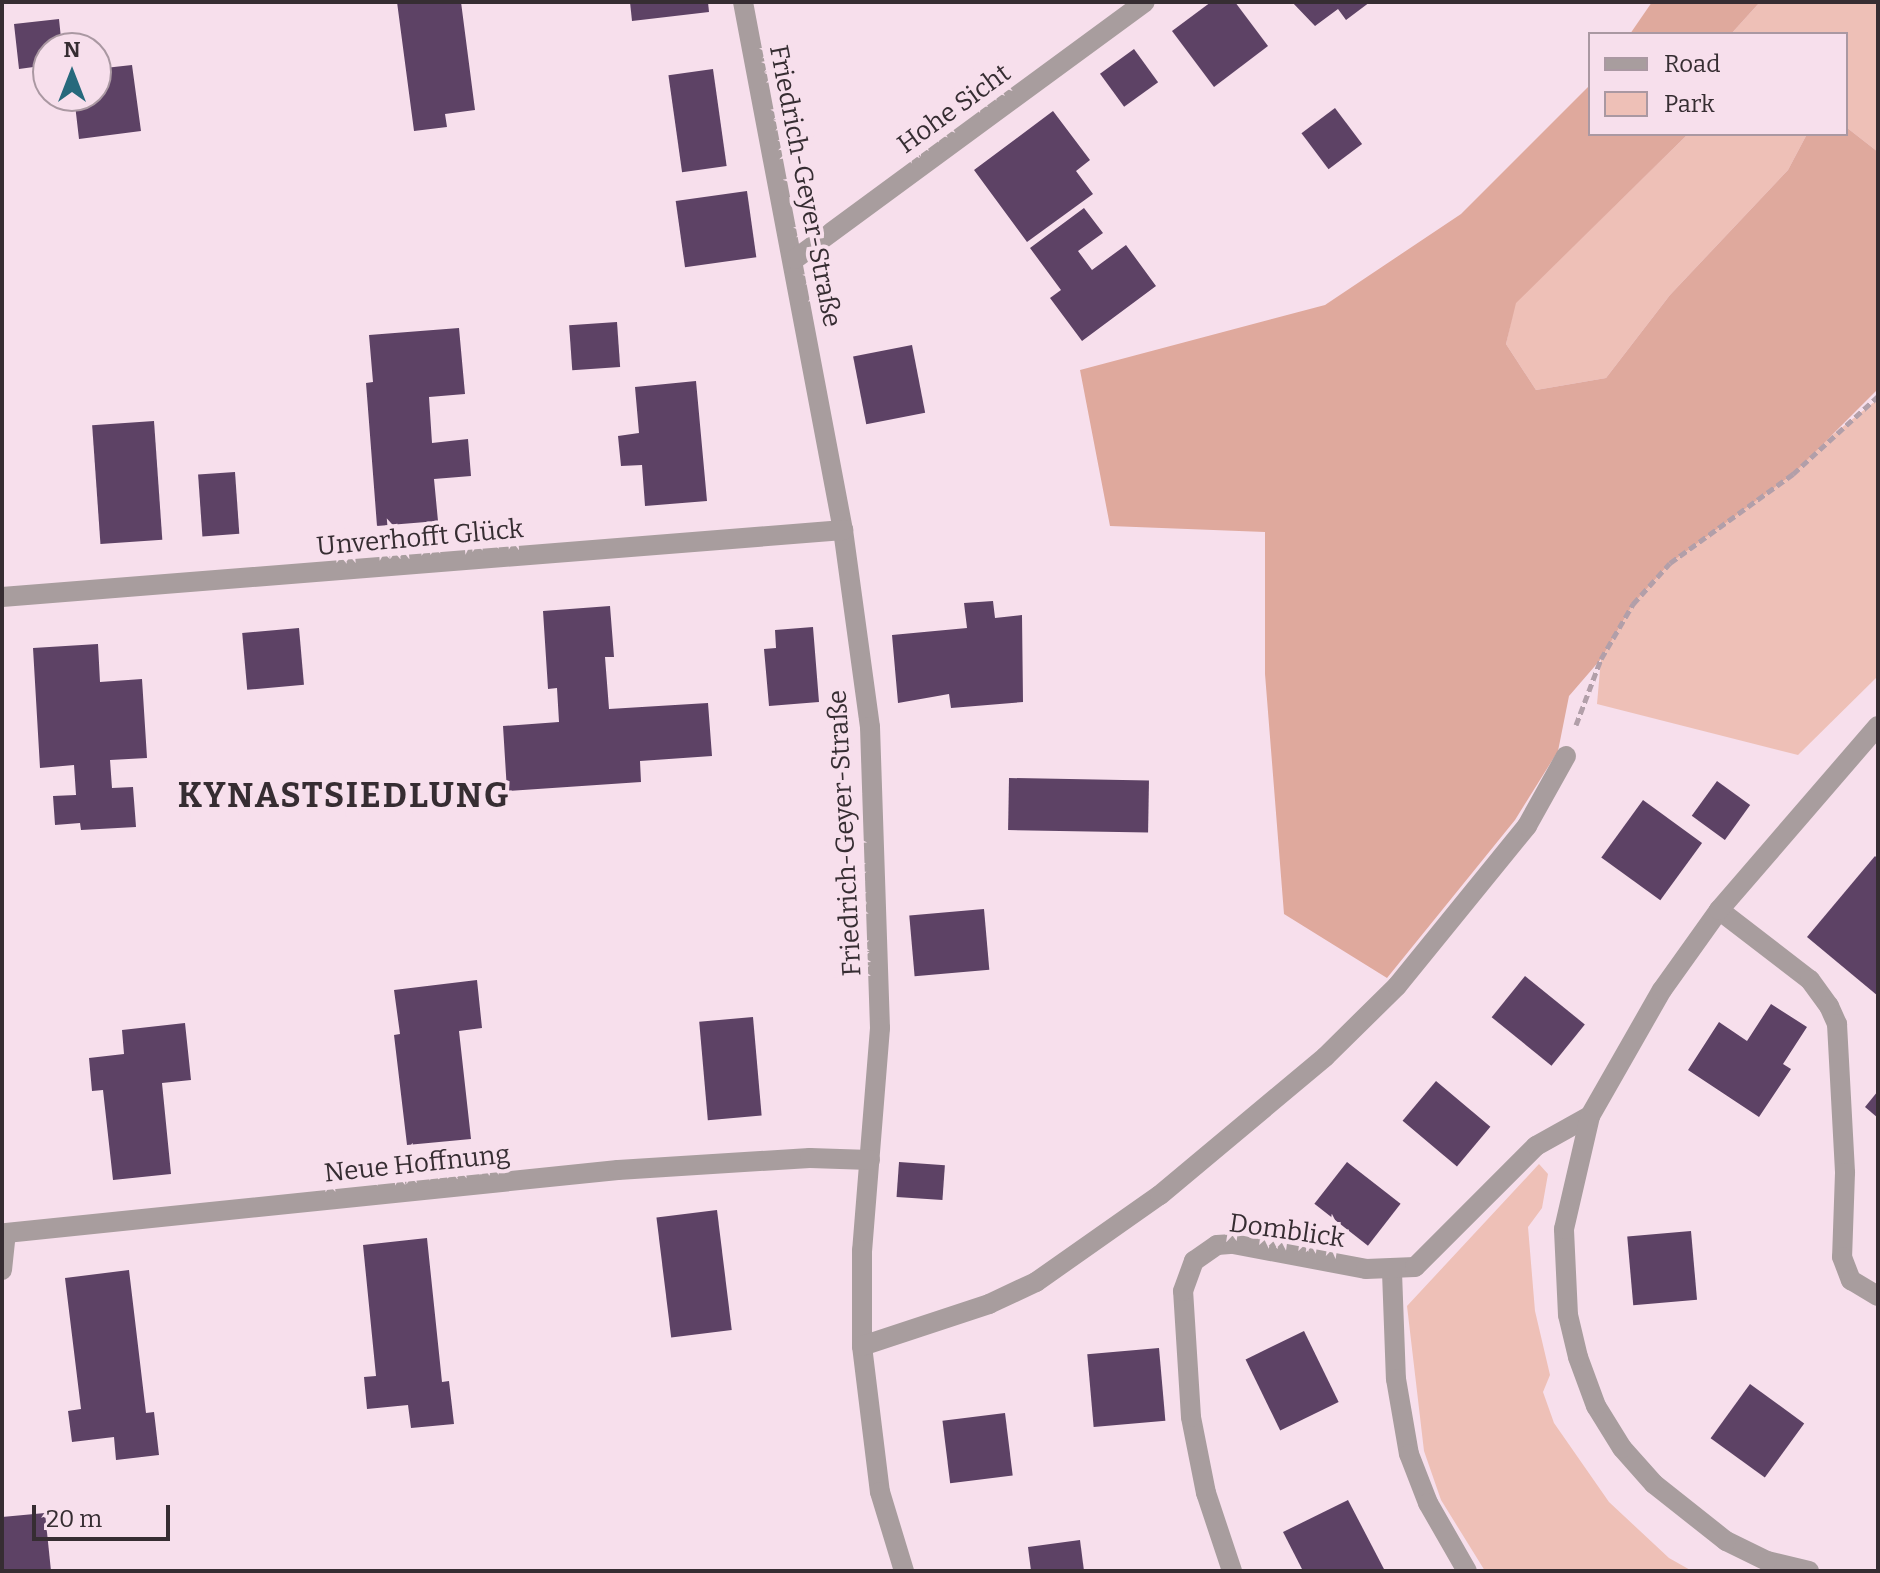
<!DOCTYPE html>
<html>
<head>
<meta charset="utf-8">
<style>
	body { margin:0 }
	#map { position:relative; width:1880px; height:1573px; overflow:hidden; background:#f7dfec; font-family:Bitter,serif }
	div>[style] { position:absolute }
	.green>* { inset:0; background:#eec0b7 }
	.forest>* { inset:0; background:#dfa99d }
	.building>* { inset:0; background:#5d4265; transform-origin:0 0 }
	.path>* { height:5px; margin-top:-2.5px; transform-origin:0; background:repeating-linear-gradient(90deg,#b29fa9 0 8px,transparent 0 12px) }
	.minor>* { height:20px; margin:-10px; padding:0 10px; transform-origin:10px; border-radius:10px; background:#a89d9e }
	span { translate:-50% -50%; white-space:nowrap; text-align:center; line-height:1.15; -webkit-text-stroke:8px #f7dfec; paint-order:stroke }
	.street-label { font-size:26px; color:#362d32 }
	.district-label { font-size:34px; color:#362d32; font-weight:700; letter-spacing:2px }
	.frame { position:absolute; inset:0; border:4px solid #362d32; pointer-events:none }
	.legend { position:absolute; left:1588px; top:32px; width:260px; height:104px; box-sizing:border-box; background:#f7dfec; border:2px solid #aa98a2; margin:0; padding:10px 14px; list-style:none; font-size:24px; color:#362d32 }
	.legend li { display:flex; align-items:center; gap:16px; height:40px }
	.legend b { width:40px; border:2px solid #aa98a2 }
	.north { position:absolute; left:32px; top:32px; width:80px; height:80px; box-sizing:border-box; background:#f7dfec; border:2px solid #aa98a2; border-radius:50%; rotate:0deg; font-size:22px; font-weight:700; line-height:32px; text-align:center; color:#362d32 }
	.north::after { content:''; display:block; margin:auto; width:28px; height:36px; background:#27697c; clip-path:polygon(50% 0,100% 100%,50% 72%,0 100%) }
	.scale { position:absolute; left:32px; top:1505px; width:138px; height:36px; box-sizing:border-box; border:4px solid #362d32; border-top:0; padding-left:10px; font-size:24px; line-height:28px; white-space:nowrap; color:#362d32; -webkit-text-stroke:6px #f7dfec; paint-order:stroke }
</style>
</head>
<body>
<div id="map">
	<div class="green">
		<i style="clip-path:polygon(1760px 2px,1878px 2px,1878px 152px,1846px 127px,1846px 34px,1731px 34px)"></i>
		<i style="clip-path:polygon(1688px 134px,1807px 134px,1788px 170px,1670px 295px,1606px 378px,1536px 390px,1506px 344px,1515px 303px)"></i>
		<i style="clip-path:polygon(1878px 399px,1878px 676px,1798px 755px,1597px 704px,1601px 659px,1633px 604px,1670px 563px)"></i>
		<i style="clip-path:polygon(1539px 1164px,1548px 1174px,1542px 1208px,1528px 1227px,1535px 1311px,1550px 1375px,1543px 1392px,1554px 1423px,1609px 1502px,1669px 1558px,1692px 1571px,1485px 1571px,1441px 1500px,1424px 1451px,1407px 1306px)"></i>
	</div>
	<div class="forest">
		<i style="clip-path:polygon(1652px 2px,1760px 2px,1731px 34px,1630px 34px)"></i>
		<i style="clip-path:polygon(1590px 85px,1590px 134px,1688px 134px,1516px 303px,1506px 344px,1536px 390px,1606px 378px,1670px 295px,1788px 170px,1807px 134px,1846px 134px,1846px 127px,1878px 152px,1878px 389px,1793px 474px,1670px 563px,1633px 604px,1601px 659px,1569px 696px,1558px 751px,1515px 820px,1387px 978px,1284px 914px,1265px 674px,1265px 532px,1110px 526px,1080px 370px,1325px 305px,1461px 214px)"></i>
	</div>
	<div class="building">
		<i style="clip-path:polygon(397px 2px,461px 2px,475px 110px,445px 114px,447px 127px,414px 131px)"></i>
		<i style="clip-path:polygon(630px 2px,708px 2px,709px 12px,632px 21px)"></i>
		<i style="clip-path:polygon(1211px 2px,1235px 2px,1268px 46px,1214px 87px,1172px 31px)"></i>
		<i style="clip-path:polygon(1292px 2px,1370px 2px,1346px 20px,1338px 9px,1315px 26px)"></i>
		<i style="clip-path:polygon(59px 19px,62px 48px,48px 48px,48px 65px,19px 69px,14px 24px)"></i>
		<i style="left:1134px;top:49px;width:41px;height:42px;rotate:54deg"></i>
		<i style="clip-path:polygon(132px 65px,141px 131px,79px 139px,74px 96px,96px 96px,96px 69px)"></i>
		<i style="left:713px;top:69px;width:98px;height:45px;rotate:82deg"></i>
		<i style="left:1335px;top:108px;width:45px;height:42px;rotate:53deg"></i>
		<i style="clip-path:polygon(1053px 111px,1090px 160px,1076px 171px,1093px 194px,1027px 242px,974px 170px)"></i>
		<i style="left:747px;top:191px;width:67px;height:72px;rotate:82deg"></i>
		<i style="clip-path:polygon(1084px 208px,1103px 233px,1078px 251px,1092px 270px,1126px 245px,1156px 286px,1082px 341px,1050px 298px,1061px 290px,1030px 248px)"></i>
		<i style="left:617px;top:322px;width:45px;height:48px;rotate:86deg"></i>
		<i style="clip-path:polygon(459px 328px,465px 394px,429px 397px,432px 443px,468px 439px,471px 476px,434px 479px,438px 521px,377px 526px,366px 383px,373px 382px,369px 335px)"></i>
		<i style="left:912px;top:345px;width:69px;height:60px;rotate:79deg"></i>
		<i style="clip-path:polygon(696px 381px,707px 501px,645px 506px,642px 465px,621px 466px,618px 436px,639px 433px,635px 387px)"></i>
		<i style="left:154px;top:421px;width:119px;height:62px;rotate:86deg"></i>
		<i style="left:235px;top:472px;width:62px;height:37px;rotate:86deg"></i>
		<i style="clip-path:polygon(993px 601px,995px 618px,1022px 615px,1023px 702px,951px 708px,949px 694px,898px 703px,892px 635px,967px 628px,964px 603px)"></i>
		<i style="clip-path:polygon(610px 606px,614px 657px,605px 657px,609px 709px,708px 703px,712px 756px,640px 761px,641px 782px,507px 791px,503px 726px,559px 722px,557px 688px,548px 689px,543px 611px)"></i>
		<i style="clip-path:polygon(813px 627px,819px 702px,769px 706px,764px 649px,776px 648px,775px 630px)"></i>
		<i style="left:299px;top:628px;width:57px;height:57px;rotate:85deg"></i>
		<i style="clip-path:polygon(98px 644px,100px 682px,142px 679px,147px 758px,110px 760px,112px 788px,133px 787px,136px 827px,81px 830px,80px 823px,55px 825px,53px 796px,76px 795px,74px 765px,40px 768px,33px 648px)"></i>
		<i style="left:1009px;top:778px;width:140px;height:52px;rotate:1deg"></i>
		<i style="left:1717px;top:781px;width:41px;height:43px;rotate:36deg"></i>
		<i style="left:1643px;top:800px;width:73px;height:71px;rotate:36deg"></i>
		<i style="clip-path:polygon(1875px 856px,1878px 859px,1878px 996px,1807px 937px)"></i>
		<i style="left:984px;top:909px;width:61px;height:75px;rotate:85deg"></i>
		<i style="left:1525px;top:976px;width:77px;height:53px;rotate:39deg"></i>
		<i style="clip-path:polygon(477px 980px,482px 1028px,459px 1031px,471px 1139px,407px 1145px,394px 1035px,400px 1034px,394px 990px)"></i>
		<i style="clip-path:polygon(1771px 1004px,1807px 1027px,1783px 1064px,1791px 1069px,1759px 1117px,1688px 1070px,1719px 1022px,1747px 1041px)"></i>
		<i style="left:753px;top:1017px;width:99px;height:54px;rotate:85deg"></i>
		<i style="clip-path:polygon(185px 1023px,191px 1080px,162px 1083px,171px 1174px,113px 1180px,103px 1090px,92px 1091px,89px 1058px,124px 1054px,122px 1030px)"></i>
		<i style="left:1436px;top:1081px;width:71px;height:52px;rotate:40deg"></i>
		<i style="clip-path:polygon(1878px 1091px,1878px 1118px,1865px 1107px)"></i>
		<i style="left:899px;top:1162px;width:46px;height:35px;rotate:4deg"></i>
		<i style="left:1347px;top:1162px;width:68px;height:53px;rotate:38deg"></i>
		<i style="left:717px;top:1210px;width:121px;height:61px;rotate:83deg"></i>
		<i style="left:1691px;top:1231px;width:69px;height:64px;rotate:85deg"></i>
		<i style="clip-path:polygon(427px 1238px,442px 1382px,449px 1381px,454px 1424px,411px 1428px,408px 1405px,367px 1409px,364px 1377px,376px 1376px,363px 1245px)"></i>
		<i style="clip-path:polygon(129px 1270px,146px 1413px,154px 1412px,159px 1455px,116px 1460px,114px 1437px,72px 1442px,68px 1411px,81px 1409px,65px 1278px)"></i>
		<i style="left:1304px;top:1331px;width:79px;height:65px;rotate:64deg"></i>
		<i style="left:1159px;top:1348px;width:73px;height:72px;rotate:85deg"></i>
		<i style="left:1750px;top:1384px;width:67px;height:67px;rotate:36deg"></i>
		<i style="left:1005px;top:1413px;width:63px;height:63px;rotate:83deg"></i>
		<i style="clip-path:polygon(1348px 1500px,1385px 1571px,1303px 1571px,1283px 1532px)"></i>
		<i style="clip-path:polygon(45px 1513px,51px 1571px,2px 1571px,2px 1517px)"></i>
		<i style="clip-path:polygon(1080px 1540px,1084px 1571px,1031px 1571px,1028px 1547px)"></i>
	</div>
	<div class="path">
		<i style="left:1576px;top:725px;width:71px;rotate:-69.3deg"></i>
		<i style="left:1601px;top:659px;width:64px;rotate:-59.8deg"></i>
		<i style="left:1633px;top:604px;width:55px;rotate:-47.9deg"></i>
		<i style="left:1670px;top:563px;width:152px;rotate:-35.9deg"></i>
		<i style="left:1793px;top:474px;width:115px;rotate:-42.5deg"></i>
	</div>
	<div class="minor">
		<i style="left:743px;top:2px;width:537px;rotate:79.28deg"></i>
		<i style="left:843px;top:530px;width:199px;rotate:82.2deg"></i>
		<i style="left:870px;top:727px;width:301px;rotate:88.1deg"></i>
		<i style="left:880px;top:1028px;width:223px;rotate:94.6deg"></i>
		<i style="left:862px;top:1250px;width:96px;rotate:90deg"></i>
		<i style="left:862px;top:1346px;width:147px;rotate:83deg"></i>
		<i style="left:880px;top:1492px;width:83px;rotate:73.1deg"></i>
		<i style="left:795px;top:259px;width:434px;rotate:-36.3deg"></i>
		<i style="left:2px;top:597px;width:844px;rotate:-4.55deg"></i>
		<i style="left:1719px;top:910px;width:115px;rotate:37.6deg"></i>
		<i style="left:1810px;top:980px;width:32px;rotate:54deg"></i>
		<i style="left:1829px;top:1006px;width:20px;rotate:66deg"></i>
		<i style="left:1837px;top:1024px;width:149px;rotate:86.9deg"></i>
		<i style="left:1845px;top:1173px;width:84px;rotate:92deg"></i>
		<i style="left:1842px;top:1257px;width:25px;rotate:69deg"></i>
		<i style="left:1851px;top:1280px;width:31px;rotate:31deg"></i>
		<i style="left:2px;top:1270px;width:37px;rotate:-84deg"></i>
		<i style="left:6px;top:1233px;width:615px;rotate:-5.88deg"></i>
		<i style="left:618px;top:1170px;width:192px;rotate:-3.6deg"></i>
		<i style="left:810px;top:1158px;width:60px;rotate:1.9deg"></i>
		<i style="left:1392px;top:1272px;width:107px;rotate:87.9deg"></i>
		<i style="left:1396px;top:1379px;width:76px;rotate:80.2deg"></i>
		<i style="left:1409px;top:1454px;width:53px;rotate:68.8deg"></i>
		<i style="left:1428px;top:1503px;width:78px;rotate:60.2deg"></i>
		<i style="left:862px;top:1346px;width:134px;rotate:-18.3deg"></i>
		<i style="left:989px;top:1304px;width:52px;rotate:-25.1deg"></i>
		<i style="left:1036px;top:1282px;width:151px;rotate:-35.1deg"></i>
		<i style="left:1160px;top:1195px;width:215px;rotate:-39.9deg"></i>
		<i style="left:1325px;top:1057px;width:101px;rotate:-44.6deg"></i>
		<i style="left:1397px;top:986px;width:206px;rotate:-50.9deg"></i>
		<i style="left:1527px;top:826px;width:80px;rotate:-60.9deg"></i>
		<i style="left:1232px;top:1571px;width:82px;rotate:-108.4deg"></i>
		<i style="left:1206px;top:1493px;width:77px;rotate:-101.2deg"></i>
		<i style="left:1191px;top:1417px;width:126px;rotate:-93.6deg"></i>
		<i style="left:1183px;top:1291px;width:32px;rotate:-70deg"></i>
		<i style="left:1194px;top:1261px;width:28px;rotate:-35deg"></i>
		<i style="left:1217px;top:1245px;width:16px;rotate:-4deg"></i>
		<i style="left:1233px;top:1244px;width:135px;rotate:10.6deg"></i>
		<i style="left:1366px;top:1269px;width:49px;rotate:-2.3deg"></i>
		<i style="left:1415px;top:1267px;width:171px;rotate:-45deg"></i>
		<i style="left:1536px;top:1146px;width:62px;rotate:-29.1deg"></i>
		<i style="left:1809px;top:1571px;width:43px;rotate:-166.6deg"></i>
		<i style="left:1767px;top:1561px;width:46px;rotate:-154deg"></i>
		<i style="left:1726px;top:1541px;width:92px;rotate:-141.6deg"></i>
		<i style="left:1654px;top:1484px;width:48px;rotate:-131.6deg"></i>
		<i style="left:1622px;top:1448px;width:49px;rotate:-121.8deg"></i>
		<i style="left:1596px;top:1406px;width:52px;rotate:-110.2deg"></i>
		<i style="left:1578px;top:1357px;width:43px;rotate:-103.4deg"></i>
		<i style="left:1568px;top:1315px;width:86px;rotate:-92.7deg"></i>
		<i style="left:1564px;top:1229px;width:116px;rotate:-77deg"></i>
		<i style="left:1590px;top:1116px;width:145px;rotate:-60.3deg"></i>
		<i style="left:1662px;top:990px;width:98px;rotate:-54.5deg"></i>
		<i style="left:1719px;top:910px;width:243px;rotate:-49.2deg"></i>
	</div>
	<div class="street-label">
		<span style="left:954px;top:109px;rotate:-36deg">Hohe Sicht</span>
		<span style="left:805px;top:186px;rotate:79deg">Friedrich-Geyer-Straße</span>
		<span style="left:420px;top:538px;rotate:-5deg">Unverhofft Glück</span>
		<span style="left:845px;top:833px;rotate:-93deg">Friedrich-Geyer-Straße</span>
		<span style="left:417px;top:1164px;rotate:-6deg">Neue Hoffnung</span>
		<span style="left:1287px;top:1231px;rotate:8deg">Domblick</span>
	</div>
	<div class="district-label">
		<span style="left:344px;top:796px">KYNASTSIEDLUNG</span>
	</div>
	<div class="frame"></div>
	<ul class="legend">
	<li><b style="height:10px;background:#a89d9e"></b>Road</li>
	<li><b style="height:22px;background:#eec0b7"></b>Park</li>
	</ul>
	<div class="north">N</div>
	<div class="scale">20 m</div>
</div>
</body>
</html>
